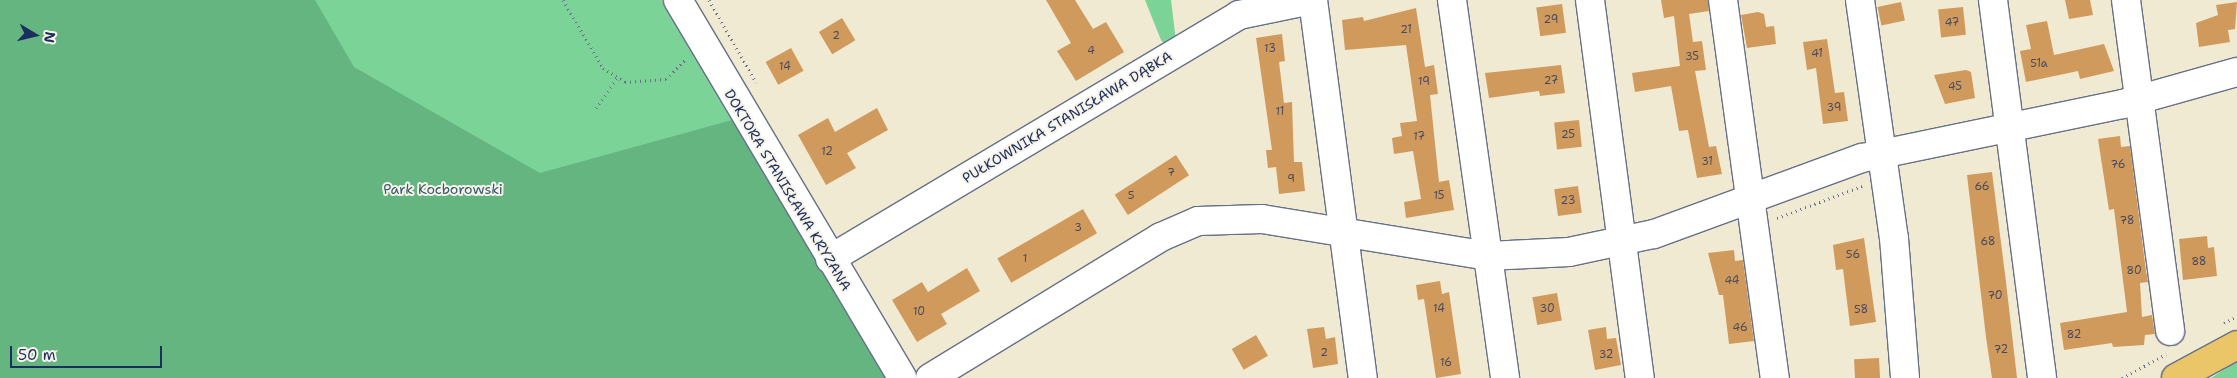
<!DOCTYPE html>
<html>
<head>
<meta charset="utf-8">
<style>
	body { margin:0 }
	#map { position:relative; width:2237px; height:378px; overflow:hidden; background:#f0ead3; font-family:"Shantell Sans",sans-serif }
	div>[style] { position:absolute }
	.green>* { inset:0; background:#7bd398 }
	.forest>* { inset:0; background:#64b580 }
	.building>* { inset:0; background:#d09a5d; transform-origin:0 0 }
	.path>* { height:3px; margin-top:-1.5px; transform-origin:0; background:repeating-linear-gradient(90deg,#667087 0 1px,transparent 0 5px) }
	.roads { filter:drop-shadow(1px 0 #667087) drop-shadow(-1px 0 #667087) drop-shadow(0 1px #667087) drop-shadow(0 -1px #667087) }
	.minor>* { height:28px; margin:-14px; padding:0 14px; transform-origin:14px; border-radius:14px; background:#fff }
	.major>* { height:28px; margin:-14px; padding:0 14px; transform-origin:14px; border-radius:14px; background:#eac669 }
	span { translate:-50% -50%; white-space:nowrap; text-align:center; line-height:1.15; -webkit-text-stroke:4px #f7f3e8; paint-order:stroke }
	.number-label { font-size:11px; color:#484a5e }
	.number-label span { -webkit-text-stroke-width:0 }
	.street-label { font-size:14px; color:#1b2f5e }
	.park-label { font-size:14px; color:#33586c }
	.north { position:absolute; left:10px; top:10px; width:50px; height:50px; -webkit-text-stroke:4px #f7f3e8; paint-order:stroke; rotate:99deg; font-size:14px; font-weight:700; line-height:20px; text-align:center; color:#1b2f5e }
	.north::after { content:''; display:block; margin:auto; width:18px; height:22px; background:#1b2f5e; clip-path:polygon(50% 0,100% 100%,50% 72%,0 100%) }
	.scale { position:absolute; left:10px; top:346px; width:152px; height:22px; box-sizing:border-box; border:2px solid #1b2f5e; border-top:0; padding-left:6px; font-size:15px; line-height:18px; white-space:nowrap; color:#1b2f5e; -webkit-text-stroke:4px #f7f3e8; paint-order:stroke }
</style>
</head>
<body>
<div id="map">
	<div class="green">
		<i style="clip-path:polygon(0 0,662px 0,885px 378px,0 378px)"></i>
		<i style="clip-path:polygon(1145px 0,1171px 0,1176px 41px,1167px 47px,1161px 40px)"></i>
		<i style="clip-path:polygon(2237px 361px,2237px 378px,2211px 378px)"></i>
	</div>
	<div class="forest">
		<i style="clip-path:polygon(0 0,315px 0,354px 67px,540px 173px,732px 120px,885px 378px,0 378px)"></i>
	</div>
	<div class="building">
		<i style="clip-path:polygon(1046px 0,1075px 0,1093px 29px,1106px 22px,1124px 52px,1076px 81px,1057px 51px,1071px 43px)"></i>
		<i style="clip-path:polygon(1661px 0,1708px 0,1709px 11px,1689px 14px,1693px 42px,1702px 41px,1706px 70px,1695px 71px,1709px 147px,1716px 146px,1722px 174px,1697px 178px,1688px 130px,1679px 131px,1671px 86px,1635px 92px,1632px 73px,1680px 66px,1674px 16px,1664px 18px)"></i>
		<i style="clip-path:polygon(2065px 0,2090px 0,2093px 15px,2069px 19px)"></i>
		<i style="left:1901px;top:2px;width:19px;height:24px;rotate:78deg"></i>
		<i style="clip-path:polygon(2237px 2px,2235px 29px,2228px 30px,2230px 42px,2199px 47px,2196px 23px,2218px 15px,2216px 5px)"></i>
		<i style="left:1562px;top:4px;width:29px;height:26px;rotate:82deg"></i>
		<i style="left:1963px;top:7px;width:28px;height:25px;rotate:84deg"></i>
		<i style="clip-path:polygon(1416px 8px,1425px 67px,1434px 65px,1438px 94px,1430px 95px,1439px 182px,1449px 180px,1454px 210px,1406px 218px,1404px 202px,1421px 199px,1413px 151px,1394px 154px,1392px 138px,1402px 136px,1400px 123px,1417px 121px,1406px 45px,1345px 50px,1342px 20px,1363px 17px,1364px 21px)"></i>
		<i style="clip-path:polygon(1758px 12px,1764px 14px,1766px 27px,1774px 26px,1776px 44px,1747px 48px,1741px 15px)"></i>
		<i style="left:842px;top:18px;width:26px;height:27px;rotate:59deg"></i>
		<i style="clip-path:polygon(2047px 21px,2054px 55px,2104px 44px,2114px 71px,2080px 79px,2078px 71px,2026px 82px,2020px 51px,2031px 49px,2026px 25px)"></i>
		<i style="clip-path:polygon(1282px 34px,1285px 61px,1279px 62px,1284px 103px,1292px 102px,1294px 162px,1302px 162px,1305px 191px,1279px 194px,1276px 167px,1268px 168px,1266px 150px,1272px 150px,1256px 38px)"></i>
		<i style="clip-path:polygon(1827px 39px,1835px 93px,1844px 92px,1848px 121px,1823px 124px,1816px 68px,1807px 70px,1803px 42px)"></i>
		<i style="left:791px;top:48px;width:26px;height:29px;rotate:61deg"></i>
		<i style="clip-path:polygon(1561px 65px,1565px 93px,1540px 96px,1539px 91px,1489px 98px,1485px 73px)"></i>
		<i style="clip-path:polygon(1966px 70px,1971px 72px,1975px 98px,1945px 104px,1934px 75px)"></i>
		<i style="clip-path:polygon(877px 108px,888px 130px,847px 153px,856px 168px,826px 185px,798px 135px,828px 118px,835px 132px)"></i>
		<i style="left:1579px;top:120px;width:27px;height:25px;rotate:84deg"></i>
		<i style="clip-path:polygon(2120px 136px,2121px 147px,2130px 146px,2146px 271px,2148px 282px,2140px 283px,2142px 317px,2152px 315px,2155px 334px,2145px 335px,2144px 345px,2113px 347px,2112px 343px,2064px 350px,2060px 323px,2127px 312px,2114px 209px,2109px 210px,2098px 139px)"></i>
		<i style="left:1176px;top:155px;width:24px;height:73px;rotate:57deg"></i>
		<i style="clip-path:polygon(1992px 172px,2006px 282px,2017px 378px,1992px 378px,1986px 337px,1967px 175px)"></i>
		<i style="left:1578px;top:186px;width:27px;height:24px;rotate:82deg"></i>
		<i style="left:1083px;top:209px;width:28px;height:99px;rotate:60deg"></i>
		<i style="clip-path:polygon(2207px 236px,2208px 248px,2214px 247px,2217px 276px,2183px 280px,2179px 239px)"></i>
		<i style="clip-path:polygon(1864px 238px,1876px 322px,1850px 326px,1843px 269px,1836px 270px,1833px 245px)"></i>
		<i style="clip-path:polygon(1734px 250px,1735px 261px,1743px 260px,1754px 341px,1729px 344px,1723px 295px,1719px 295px,1708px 253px)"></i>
		<i style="clip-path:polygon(967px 268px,980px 291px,941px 314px,947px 324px,917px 342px,892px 300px,922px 282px,928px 292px)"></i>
		<i style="clip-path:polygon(1440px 281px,1442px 294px,1449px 292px,1461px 374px,1436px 378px,1424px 299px,1418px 300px,1416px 285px)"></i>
		<i style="left:1557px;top:293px;width:28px;height:25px;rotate:80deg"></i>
		<i style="clip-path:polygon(1324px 327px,1326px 339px,1335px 337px,1338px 364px,1313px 368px,1307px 329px)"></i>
		<i style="clip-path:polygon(1606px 327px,1607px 339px,1616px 338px,1621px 365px,1595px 370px,1588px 330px)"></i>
		<i style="left:1256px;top:335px;width:24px;height:28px;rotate:60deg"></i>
		<i style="left:1879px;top:358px;width:20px;height:25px;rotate:87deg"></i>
	</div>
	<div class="path">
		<i style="left:563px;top:0;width:79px;rotate:59.5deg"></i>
		<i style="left:603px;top:68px;width:26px;rotate:32deg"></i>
		<i style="left:625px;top:82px;width:41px;rotate:-4.2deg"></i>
		<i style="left:666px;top:79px;width:28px;rotate:-45deg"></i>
		<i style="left:709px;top:0;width:95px;rotate:60.2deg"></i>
		<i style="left:596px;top:108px;width:37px;rotate:-55deg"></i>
		<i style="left:1777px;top:218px;width:91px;rotate:-20.6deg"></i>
		<i style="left:2224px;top:323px;width:15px;rotate:-28deg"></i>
		<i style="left:2122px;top:378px;width:50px;rotate:-28.6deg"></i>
	</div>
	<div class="roads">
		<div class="minor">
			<i style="left:678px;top:0;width:439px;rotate:59.3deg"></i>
			<i style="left:1313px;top:0;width:381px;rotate:82.5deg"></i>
			<i style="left:1452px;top:0;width:382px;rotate:82deg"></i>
			<i style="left:1590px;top:0;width:381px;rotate:82.5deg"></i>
			<i style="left:1723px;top:0;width:382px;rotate:82.2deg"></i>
			<i style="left:1860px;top:0;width:240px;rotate:81.9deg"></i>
			<i style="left:1894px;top:238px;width:140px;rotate:85.5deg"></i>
			<i style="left:1993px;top:0;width:381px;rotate:82.6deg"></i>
			<i style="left:2126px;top:0;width:334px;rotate:82.4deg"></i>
			<i style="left:830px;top:259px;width:476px;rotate:-30.8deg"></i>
			<i style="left:1239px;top:15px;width:75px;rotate:-11.6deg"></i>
			<i style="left:930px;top:378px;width:271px;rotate:-31.4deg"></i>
			<i style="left:1161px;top:237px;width:40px;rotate:-23.4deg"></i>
			<i style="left:1198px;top:221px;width:64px;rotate:-1.8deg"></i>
			<i style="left:1262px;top:219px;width:229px;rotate:9.3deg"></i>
			<i style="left:1488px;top:256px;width:81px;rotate:-2.8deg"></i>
			<i style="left:1569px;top:252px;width:87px;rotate:-12deg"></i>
			<i style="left:1654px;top:234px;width:221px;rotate:-20.1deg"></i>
			<i style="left:1862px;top:158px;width:267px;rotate:-11.7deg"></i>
			<i style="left:2123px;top:104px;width:118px;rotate:-15.7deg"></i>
		</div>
		<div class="major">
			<i style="left:2176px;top:378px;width:69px;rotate:-28.4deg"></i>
		</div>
	</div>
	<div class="number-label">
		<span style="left:1551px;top:20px">29</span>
		<span style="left:1952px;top:23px">47</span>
		<span style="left:1406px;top:30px">21</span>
		<span style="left:836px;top:36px">2</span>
		<span style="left:1270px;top:49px">13</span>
		<span style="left:1091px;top:51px">4</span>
		<span style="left:1817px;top:54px">41</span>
		<span style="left:1692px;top:57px">35</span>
		<span style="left:2039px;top:64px">51a</span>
		<span style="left:785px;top:67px">14</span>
		<span style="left:1551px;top:81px">27</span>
		<span style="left:1424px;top:82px">19</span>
		<span style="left:1955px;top:87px">45</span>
		<span style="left:1834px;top:108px">39</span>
		<span style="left:1280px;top:112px">11</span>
		<span style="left:1568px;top:135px">25</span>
		<span style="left:1419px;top:137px">17</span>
		<span style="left:827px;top:152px">12</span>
		<span style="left:1707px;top:162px">31</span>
		<span style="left:2118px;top:165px">76</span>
		<span style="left:1171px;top:173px">7</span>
		<span style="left:1291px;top:179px">9</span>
		<span style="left:1982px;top:187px">66</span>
		<span style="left:1131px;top:196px">5</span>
		<span style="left:1439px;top:196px">15</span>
		<span style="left:1568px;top:201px">23</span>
		<span style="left:2127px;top:221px">78</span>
		<span style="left:1078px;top:228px">3</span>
		<span style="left:1988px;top:242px">68</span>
		<span style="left:1853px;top:255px">56</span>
		<span style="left:1025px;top:259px">1</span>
		<span style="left:2199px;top:262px">88</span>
		<span style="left:2134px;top:271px">80</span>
		<span style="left:1732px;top:281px">44</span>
		<span style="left:1995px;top:296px">70</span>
		<span style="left:1439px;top:309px">14</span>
		<span style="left:1547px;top:309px">30</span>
		<span style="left:1861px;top:310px">58</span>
		<span style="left:919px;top:312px">10</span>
		<span style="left:1740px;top:328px">46</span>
		<span style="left:2074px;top:335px">82</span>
		<span style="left:2001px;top:350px">72</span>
		<span style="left:1324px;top:353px">2</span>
		<span style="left:1606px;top:355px">32</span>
		<span style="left:1446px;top:363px">16</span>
	</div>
	<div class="street-label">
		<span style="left:1067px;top:117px;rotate:-31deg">PUŁKOWNIKA STANISŁAWA DĄBKA</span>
		<span style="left:788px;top:190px;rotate:59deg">DOKTORA STANISŁAWA KRYZANA</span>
	</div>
	<div class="park-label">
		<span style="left:443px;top:189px">Park Kocborowski</span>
	</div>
	<div class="north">N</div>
	<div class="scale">50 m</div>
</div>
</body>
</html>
